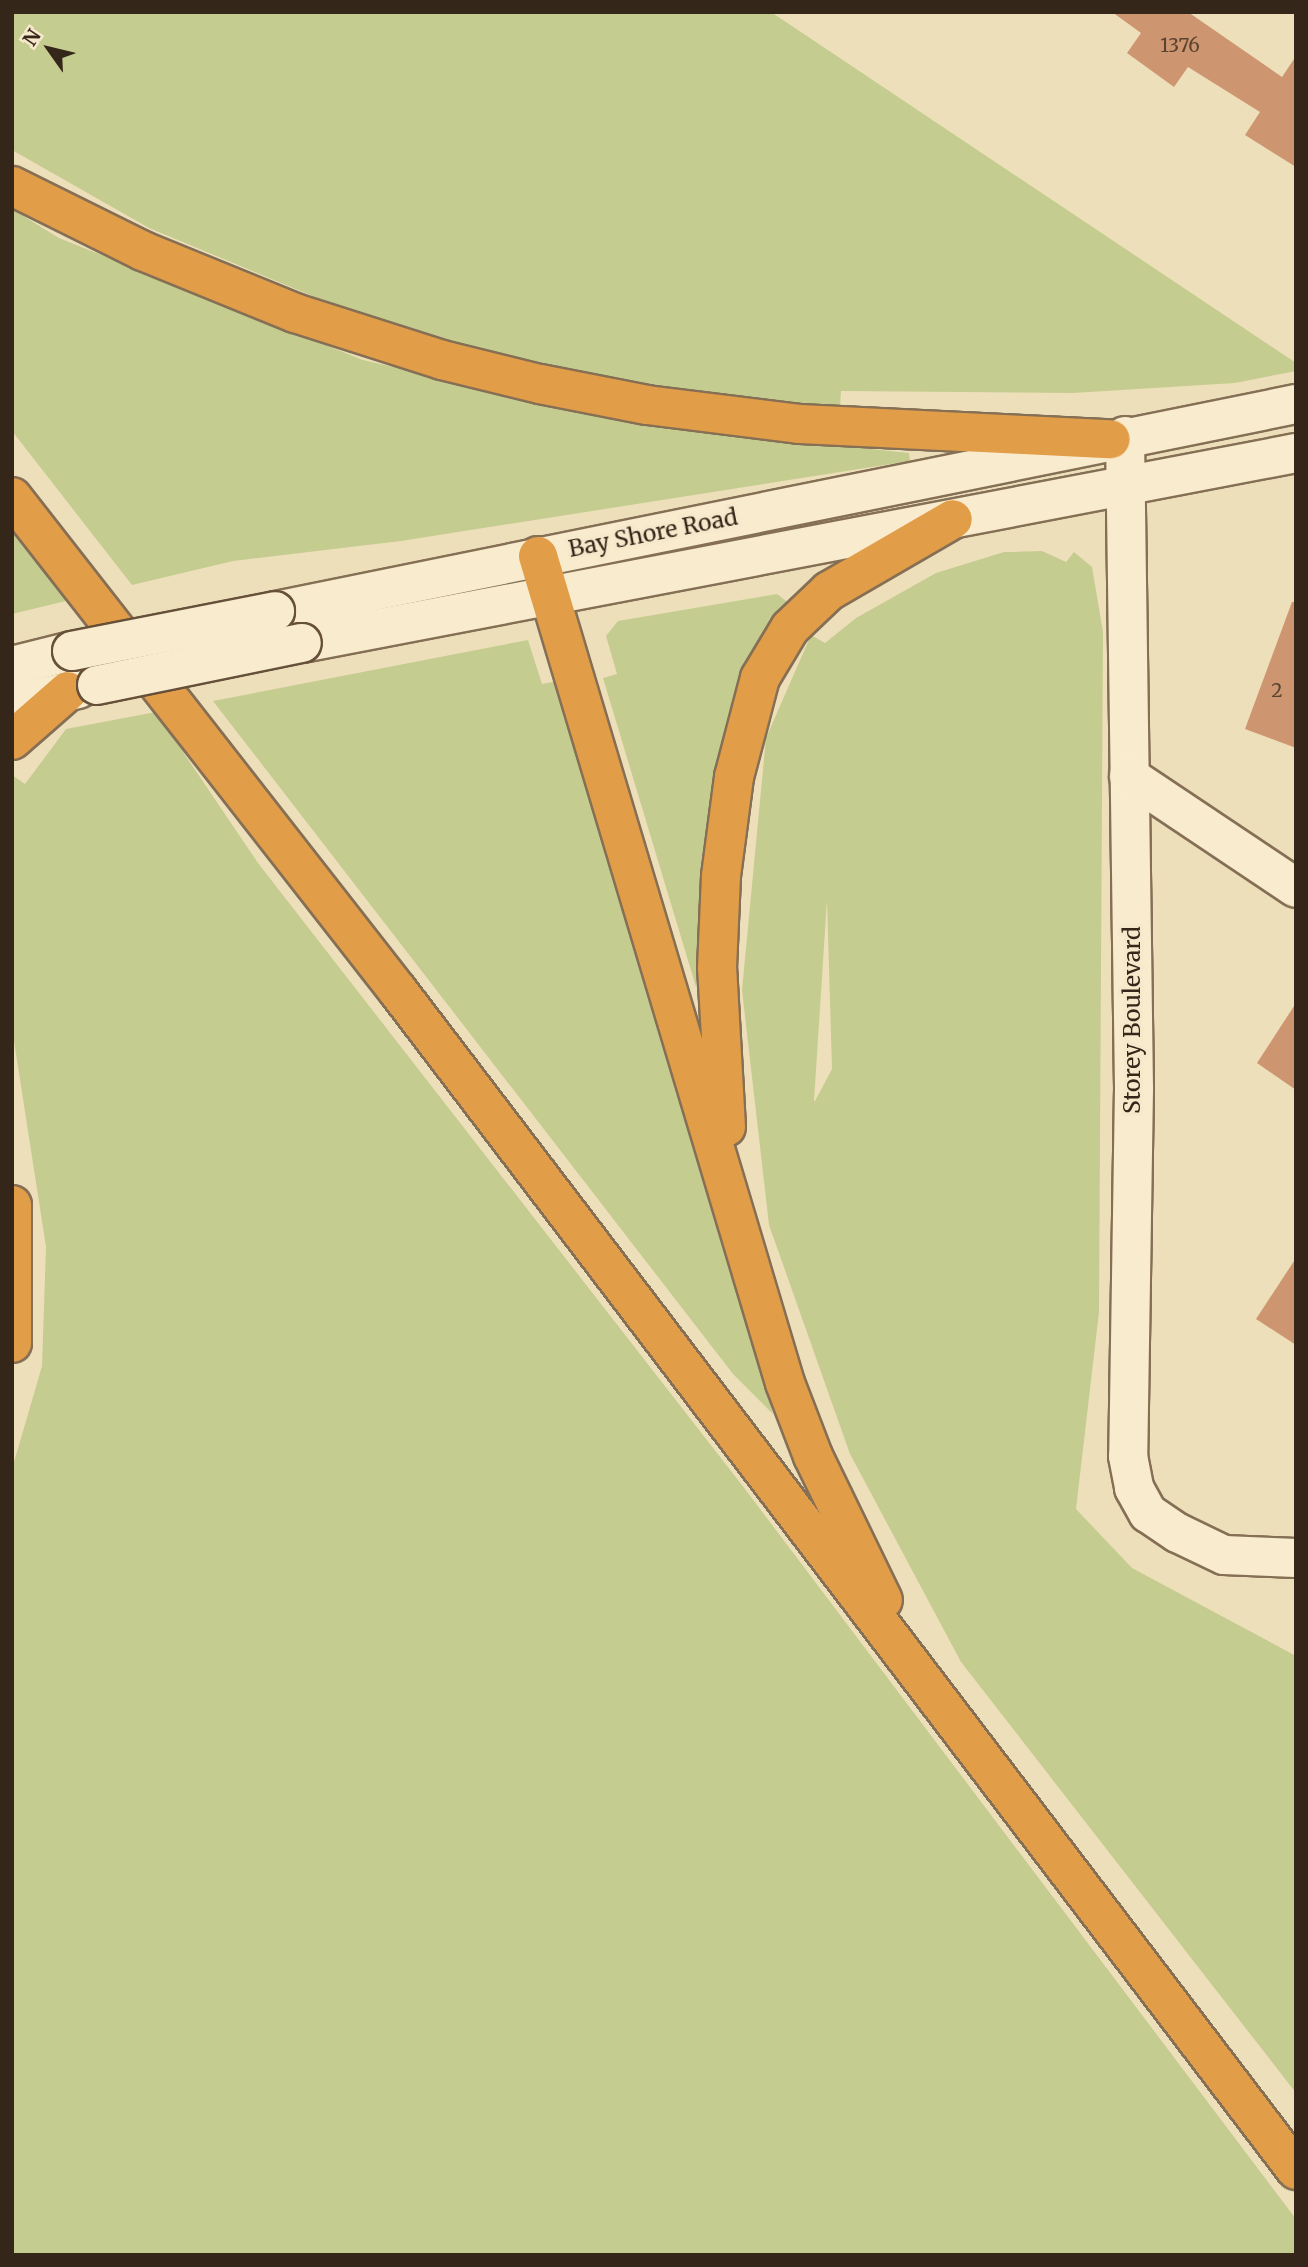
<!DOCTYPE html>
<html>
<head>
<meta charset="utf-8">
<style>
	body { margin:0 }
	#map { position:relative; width:1308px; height:2267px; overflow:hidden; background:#eedfbb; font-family:Merriweather,serif }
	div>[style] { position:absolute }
	.green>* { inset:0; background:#c5cc90 }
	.building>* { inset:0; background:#cd9670 }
	.roads { filter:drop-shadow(2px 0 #856f55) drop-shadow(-2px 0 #856f55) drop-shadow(0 2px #856f55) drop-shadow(0 -2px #856f55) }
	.street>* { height:38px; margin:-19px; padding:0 19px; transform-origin:19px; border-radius:19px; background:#f9ecce }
	.secondary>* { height:38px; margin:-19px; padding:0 19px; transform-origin:19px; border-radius:19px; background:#f9ecce }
	.highway>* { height:38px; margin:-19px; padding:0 19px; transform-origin:19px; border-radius:19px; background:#e29d48 }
	.bridges { filter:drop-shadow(2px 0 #675039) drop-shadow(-2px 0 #675039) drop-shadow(0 2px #675039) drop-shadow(0 -2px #675039) }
	.secondary-bridge>* { height:38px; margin:-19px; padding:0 19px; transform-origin:19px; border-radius:19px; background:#f9ecce }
	span { translate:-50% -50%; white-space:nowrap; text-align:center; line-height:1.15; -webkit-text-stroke:7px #f6e9cb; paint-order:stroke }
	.number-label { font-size:19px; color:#5a4330 }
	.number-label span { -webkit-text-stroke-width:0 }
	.street-label { font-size:23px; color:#34271a }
	.frame { position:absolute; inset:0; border:14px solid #34271a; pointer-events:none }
	.north { position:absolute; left:14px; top:14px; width:70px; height:70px; -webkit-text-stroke:5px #f6e9cb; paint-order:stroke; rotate:304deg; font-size:19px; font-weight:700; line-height:28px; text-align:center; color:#34271a }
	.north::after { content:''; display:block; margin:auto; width:24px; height:32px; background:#34271a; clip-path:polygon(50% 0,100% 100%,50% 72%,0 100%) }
</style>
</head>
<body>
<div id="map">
	<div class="green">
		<i style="clip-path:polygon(12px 12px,771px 12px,1296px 363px,1296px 371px,1235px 383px,1073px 393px,841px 391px,840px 407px,615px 383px,380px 324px,149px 228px,12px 150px)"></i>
		<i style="clip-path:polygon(12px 209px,59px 238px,363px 360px,637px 424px,909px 453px,910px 461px,401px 541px,233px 561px,132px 585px,12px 431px)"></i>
		<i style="clip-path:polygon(12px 513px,78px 598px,12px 614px)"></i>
		<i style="clip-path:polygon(evenodd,1042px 551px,1066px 562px,1074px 552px,1092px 567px,1103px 632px,1099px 1312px,1076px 1509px,1132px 1568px,1296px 1656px,1296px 2093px,961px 1662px,850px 1454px,769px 1225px,742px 990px,766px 738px,811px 635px,825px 643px,856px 618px,936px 573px,1004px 552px,1042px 551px,827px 900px,832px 1069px,815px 1101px,814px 1101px,827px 900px)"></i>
		<i style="clip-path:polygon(777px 594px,794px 607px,704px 980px,696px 987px,603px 678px,617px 674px,606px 636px,618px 621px)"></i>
		<i style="clip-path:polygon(528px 640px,542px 684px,558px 681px,773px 1414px,733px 1374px,213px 701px)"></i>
		<i style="clip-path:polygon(156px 712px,258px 863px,745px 1489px,1296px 2219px,1296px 2255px,12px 2255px,12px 1469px,42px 1366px,46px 1247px,12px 1028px,12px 775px,25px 784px,66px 729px)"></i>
	</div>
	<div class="building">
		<i style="clip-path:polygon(1112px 12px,1188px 12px,1282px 77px,1296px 56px,1296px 167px,1245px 135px,1260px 112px,1188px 67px,1174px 87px,1127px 53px,1141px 33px)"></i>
		<i style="clip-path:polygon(1292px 602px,1296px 602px,1296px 748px,1245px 729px)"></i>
		<i style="clip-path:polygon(1296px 1003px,1296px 1090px,1257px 1063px)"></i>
		<i style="clip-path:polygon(1296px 1258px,1296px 1345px,1256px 1319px)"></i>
	</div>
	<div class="roads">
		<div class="street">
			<i style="left:1125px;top:436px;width:652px;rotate:89.21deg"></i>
			<i style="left:1134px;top:1088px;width:368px;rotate:90.9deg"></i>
			<i style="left:1128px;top:1456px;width:33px;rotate:79deg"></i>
			<i style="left:1134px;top:1488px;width:29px;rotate:61deg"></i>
			<i style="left:1148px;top:1513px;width:36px;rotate:34deg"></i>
			<i style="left:1178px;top:1533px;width:51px;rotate:25.6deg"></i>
			<i style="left:1224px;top:1555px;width:72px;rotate:2.4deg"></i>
			<i style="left:1129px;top:776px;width:201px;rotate:33.8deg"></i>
		</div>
		<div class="secondary">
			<i style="left:275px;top:611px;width:1042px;rotate:-11.46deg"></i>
			<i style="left:302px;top:643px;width:1012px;rotate:-10.82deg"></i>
			<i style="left:12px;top:666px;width:62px;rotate:-14deg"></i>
			<i style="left:12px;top:704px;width:68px;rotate:-12.8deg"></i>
		</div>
		<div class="highway">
			<i style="left:12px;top:186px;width:146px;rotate:26.4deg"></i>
			<i style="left:143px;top:251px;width:164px;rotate:22.2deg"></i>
			<i style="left:295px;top:313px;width:154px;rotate:17.7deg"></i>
			<i style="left:442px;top:360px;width:101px;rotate:13.8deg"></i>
			<i style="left:540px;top:384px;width:109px;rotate:11.1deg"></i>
			<i style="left:647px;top:405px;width:153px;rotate:7.1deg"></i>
			<i style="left:799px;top:424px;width:312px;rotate:2.8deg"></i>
			<i style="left:12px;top:497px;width:627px;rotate:52deg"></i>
			<i style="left:398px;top:991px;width:1482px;rotate:52.7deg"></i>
			<i style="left:538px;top:556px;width:863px;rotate:73.37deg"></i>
			<i style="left:785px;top:1383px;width:78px;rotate:69deg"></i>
			<i style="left:813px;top:1456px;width:160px;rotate:64.1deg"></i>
			<i style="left:12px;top:740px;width:74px;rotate:-41.2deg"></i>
			<i style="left:726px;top:1127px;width:159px;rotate:-93.2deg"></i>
			<i style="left:717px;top:968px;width:92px;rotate:-87.5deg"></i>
			<i style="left:721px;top:876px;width:100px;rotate:-82.5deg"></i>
			<i style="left:734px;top:777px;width:102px;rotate:-75.3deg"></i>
			<i style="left:760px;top:678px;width:58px;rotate:-59deg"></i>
			<i style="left:790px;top:628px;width:54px;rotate:-43.5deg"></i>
			<i style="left:829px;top:591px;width:143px;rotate:-30.1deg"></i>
			<i style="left:12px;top:1205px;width:138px;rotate:90deg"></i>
		</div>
	</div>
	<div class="bridges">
		<div class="secondary-bridge">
			<i style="left:72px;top:651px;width:207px;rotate:-11.1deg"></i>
			<i style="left:97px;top:685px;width:209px;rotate:-11.6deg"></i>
		</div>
	</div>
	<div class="number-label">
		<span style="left:1180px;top:46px">1376</span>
		<span style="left:1277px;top:691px">2</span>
	</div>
	<div class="street-label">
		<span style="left:653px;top:533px;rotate:-11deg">Bay Shore Road</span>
		<span style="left:1132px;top:1020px;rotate:-90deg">Storey Boulevard</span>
	</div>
	<div class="frame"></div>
	<div class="north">N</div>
</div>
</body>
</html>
